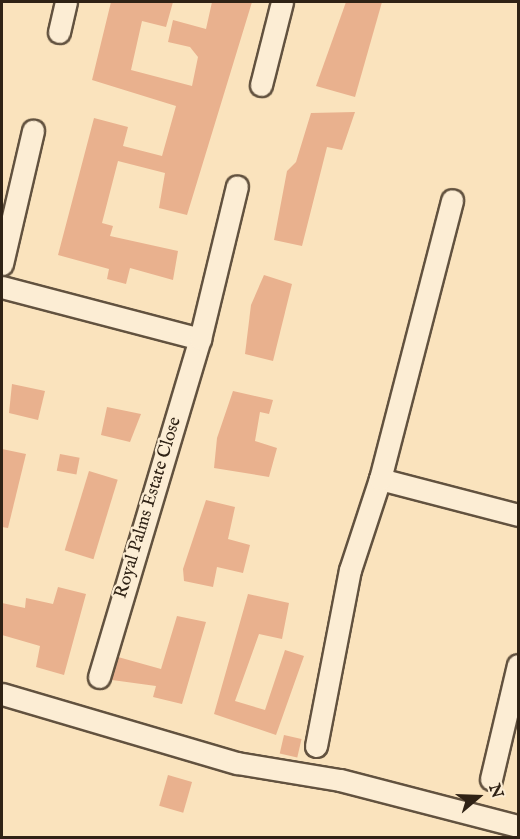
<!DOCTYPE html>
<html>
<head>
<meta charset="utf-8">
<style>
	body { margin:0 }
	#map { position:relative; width:520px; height:839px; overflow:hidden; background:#fae3bd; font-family:"IM FELL English",serif }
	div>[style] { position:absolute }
	.building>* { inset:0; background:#e9b18e; transform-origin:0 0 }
	.roads { filter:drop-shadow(2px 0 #62523f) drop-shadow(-2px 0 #62523f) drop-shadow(0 2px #62523f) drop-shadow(0 -2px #62523f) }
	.minor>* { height:21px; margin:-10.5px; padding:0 10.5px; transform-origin:10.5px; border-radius:10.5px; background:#fcedd4 }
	span { translate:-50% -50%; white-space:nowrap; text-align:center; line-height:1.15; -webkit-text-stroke:4.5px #fcedd4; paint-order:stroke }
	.street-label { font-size:18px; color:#2f2215 }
	.frame { position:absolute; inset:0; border:3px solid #2f2215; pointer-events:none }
	.north { position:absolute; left:448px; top:767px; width:60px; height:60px; -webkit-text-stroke:4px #fcedd4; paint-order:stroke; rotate:71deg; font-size:16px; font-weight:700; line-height:24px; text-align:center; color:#2f2215 }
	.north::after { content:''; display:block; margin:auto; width:21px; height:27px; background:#2f2215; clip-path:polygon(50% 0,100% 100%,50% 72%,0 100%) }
</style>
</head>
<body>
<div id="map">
	<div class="building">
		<i style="clip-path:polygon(111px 2px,173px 2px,166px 27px,142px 21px,131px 70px,192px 86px,198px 57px,190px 47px,168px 42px,173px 20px,206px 29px,212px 2px,252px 2px,187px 215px,159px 208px,165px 173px,118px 161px,102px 223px,113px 226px,110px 236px,178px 251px,173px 280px,130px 268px,126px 284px,107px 279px,109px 269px,58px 255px,94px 118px,128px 127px,123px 146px,162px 156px,176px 106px,92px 80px)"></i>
		<i style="clip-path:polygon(346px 2px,382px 2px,355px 97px,316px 86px)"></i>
		<i style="clip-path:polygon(355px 112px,342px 150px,327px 147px,302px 246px,274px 240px,287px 171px,296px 162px,311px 113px)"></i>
		<i style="clip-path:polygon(264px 275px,292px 284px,273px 361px,245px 354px,251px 305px)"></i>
		<i style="clip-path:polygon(12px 384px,45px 391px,38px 420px,9px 413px)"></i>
		<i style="clip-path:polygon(233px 391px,273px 400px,269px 414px,260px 412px,255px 441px,277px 448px,269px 477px,214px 468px,217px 438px)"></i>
		<i style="clip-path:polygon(107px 407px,141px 414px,130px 442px,101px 435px)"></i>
		<i style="clip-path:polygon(2px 449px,26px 454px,8px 528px,2px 527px)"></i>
		<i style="left:60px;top:454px;width:20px;height:17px;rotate:11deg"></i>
		<i style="left:89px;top:471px;width:30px;height:83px;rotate:17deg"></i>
		<i style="clip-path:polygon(206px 500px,235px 507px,228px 539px,250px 545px,243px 573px,217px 567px,213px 587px,184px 581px,183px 569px)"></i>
		<i style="clip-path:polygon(58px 587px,86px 594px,64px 675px,36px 667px,40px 646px,2px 635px,2px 603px,25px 608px,26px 598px,53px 604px)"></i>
		<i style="clip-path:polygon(248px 594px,289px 603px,282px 639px,259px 634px,235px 701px,265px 710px,285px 650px,304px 656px,276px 735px,214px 714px)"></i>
		<i style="clip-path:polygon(177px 616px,206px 622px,182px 704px,153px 697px,156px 686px,112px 680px,118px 657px,161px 669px)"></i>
		<i style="left:284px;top:735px;width:18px;height:19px;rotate:13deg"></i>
		<i style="left:168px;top:775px;width:25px;height:32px;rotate:16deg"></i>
	</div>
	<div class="roads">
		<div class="minor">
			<i style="left:59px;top:32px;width:31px;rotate:-77deg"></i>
			<i style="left:261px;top:85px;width:86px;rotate:-75.8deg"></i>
			<i style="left:2px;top:264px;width:137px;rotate:-76.9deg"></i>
			<i style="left:2px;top:287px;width:205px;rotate:14.7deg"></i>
			<i style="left:380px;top:479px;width:143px;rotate:14.6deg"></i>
			<i style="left:99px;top:677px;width:353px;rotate:-73.4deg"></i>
			<i style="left:200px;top:339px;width:157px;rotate:-76.4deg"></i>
			<i style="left:2px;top:694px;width:245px;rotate:16.4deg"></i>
			<i style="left:237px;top:763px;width:104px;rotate:9.4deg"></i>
			<i style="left:340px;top:780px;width:184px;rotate:14.5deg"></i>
			<i style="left:316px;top:746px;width:179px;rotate:-79.1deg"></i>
			<i style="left:350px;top:570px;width:96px;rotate:-71.8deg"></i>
			<i style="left:380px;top:479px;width:288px;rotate:-75.5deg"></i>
			<i style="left:491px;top:779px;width:117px;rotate:-76.7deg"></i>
		</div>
	</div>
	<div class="street-label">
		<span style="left:149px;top:508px;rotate:-73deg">Royal Palms Estate Close</span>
	</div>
	<div class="frame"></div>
	<div class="north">N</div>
</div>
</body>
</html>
